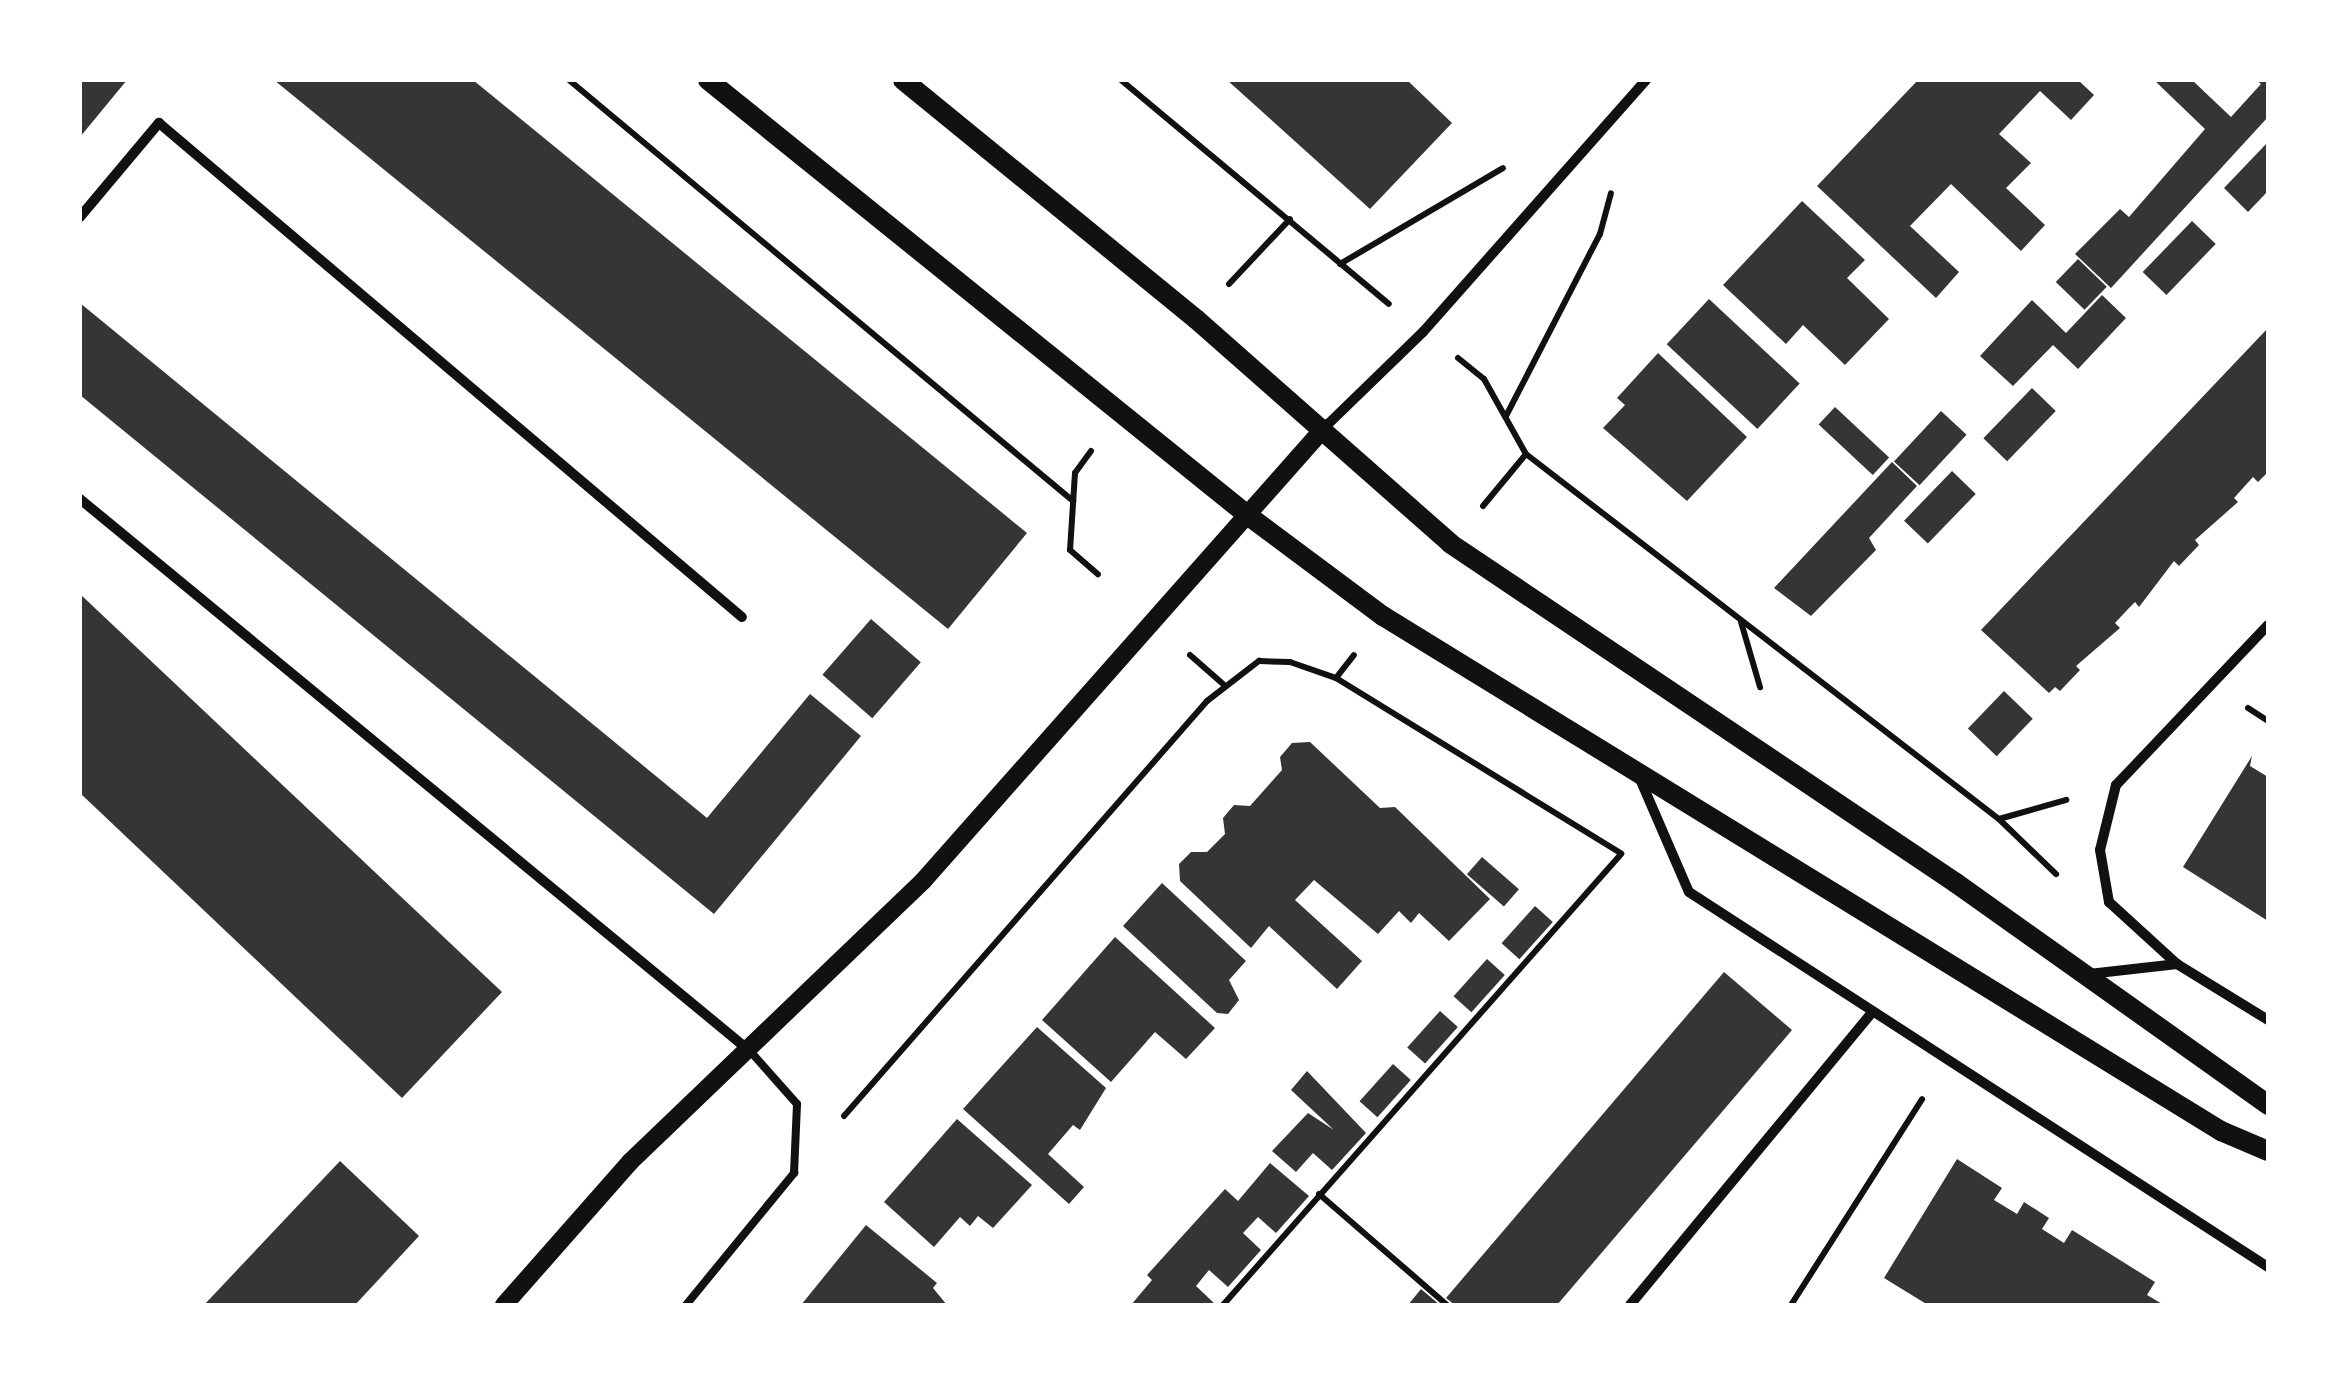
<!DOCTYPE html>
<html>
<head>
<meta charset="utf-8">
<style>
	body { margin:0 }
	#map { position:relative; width:2348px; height:1385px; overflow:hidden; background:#fff; font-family:Raleway,sans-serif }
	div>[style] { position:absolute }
	.building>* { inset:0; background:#353535; transform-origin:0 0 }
	.path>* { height:6px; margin:-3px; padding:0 3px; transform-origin:3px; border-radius:3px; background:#111 }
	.service>* { height:8px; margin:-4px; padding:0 4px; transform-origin:4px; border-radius:4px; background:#111 }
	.minor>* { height:10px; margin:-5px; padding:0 5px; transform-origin:5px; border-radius:5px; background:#111 }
	.tertiary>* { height:18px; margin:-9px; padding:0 9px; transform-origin:9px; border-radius:9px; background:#111 }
	.secondary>* { height:20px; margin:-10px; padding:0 10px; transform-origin:10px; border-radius:10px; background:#111 }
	span { translate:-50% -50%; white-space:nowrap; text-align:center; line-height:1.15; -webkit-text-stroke:8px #fff; paint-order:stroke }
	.frame { position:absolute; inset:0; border:82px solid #fff; pointer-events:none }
</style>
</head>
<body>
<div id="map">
	<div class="building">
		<i style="clip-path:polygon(80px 80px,127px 80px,80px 137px)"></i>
		<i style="clip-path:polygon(274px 80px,473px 80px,1027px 533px,948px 629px)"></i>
		<i style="clip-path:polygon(1227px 80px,1407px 80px,1452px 123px,1370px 209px)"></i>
		<i style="clip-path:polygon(1918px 80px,2078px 80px,2094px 95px,2071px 120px,2040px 91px,1999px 134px,2031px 163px,2006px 188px,2045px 225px,2021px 251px,1951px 184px,1910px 226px,1959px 272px,1936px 298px,1817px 186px)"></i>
		<i style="clip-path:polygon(2154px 80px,2192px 80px,2231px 117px,2261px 84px,2256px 80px,2268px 80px,2268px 117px,2111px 288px,2075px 254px,2120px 209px,2129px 217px,2205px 129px)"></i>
		<i style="clip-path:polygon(2268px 142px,2268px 191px,2248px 212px,2224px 188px)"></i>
		<i style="clip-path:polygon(1802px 201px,1865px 260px,1847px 278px,1889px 319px,1845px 365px,1803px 325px,1786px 344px,1723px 285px)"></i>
		<i style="left:2192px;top:221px;width:33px;height:71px;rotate:44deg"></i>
		<i style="left:2078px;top:259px;width:40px;height:32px;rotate:44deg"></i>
		<i style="clip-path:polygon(2102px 295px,2126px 318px,2078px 369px,2053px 345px,2013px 386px,1980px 356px,2032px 300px,2066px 333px)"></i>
		<i style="left:1709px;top:299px;width:124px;height:62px;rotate:43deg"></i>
		<i style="clip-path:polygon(80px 303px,707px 818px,810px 694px,861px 736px,714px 914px,80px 395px)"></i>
		<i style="clip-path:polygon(2268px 328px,2268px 472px,2258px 482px,2253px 477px,2234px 498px,2238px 502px,2195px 540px,2199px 545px,2179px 566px,2174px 561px,2139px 607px,2135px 602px,2129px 608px,2115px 623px,2120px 628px,2076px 666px,2080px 670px,2060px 691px,2055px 687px,2049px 693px,1981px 630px)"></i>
		<i style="clip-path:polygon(1658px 353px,1747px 437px,1687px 501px,1603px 428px,1625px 405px,1617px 398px)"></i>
		<i style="left:2032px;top:388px;width:33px;height:70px;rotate:44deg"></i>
		<i style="left:1835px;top:407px;width:74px;height:24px;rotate:43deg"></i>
		<i style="left:1941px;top:411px;width:35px;height:69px;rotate:43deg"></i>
		<i style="clip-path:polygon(1892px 462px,1917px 486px,1869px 538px,1876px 550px,1811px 616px,1774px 588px)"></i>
		<i style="left:1952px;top:471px;width:33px;height:69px;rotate:44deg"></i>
		<i style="clip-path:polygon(80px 594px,502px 992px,402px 1098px,80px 793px)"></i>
		<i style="left:871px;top:619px;width:66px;height:74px;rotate:41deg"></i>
		<i style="left:2004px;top:691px;width:40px;height:52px;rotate:44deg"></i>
		<i style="clip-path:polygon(1310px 742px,1380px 808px,1395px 807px,1490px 899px,1449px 941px,1419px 913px,1411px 923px,1399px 911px,1378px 934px,1314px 880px,1295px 900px,1362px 961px,1337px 989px,1269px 926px,1251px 948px,1180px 881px,1179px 864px,1191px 852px,1207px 852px,1225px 834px,1223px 818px,1234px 805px,1250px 806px,1282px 770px,1280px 757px,1292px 743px)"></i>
		<i style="clip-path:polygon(2252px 756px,2250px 766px,2268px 777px,2268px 921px,2183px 867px)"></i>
		<i style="left:1482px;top:857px;width:49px;height:23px;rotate:41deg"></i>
		<i style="clip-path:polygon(1162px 883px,1246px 961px,1229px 980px,1239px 1000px,1228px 1014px,1217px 1013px,1123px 926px)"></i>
		<i style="left:1535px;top:906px;width:24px;height:50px;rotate:42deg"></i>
		<i style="clip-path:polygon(1115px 937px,1215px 1028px,1186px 1059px,1155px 1032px,1111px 1082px,1042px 1020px)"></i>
		<i style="left:1487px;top:959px;width:24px;height:50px;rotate:42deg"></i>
		<i style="clip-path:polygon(1724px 972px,1792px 1030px,1557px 1305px,1455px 1305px,1446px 1298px)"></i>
		<i style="left:1440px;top:1011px;width:24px;height:49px;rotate:42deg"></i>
		<i style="clip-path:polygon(1037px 1027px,1106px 1088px,1080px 1130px,1073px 1125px,1048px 1154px,1084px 1187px,1069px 1204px,963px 1109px)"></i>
		<i style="left:1393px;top:1064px;width:24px;height:50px;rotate:42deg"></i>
		<i style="clip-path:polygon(1307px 1071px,1366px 1133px,1332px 1170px,1313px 1153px,1296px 1172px,1272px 1151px,1308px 1113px,1334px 1130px,1291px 1090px)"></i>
		<i style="clip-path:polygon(957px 1119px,1032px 1185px,993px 1228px,978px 1216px,970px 1226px,960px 1217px,934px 1247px,884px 1202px)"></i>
		<i style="clip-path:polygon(1957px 1159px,2002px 1188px,1994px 1200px,2017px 1214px,2024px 1202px,2049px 1218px,2042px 1229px,2064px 1243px,2072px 1230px,2155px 1282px,2147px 1295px,2164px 1305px,1928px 1305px,1884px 1278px)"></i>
		<i style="clip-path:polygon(340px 1161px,419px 1236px,355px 1305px,204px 1305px)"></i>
		<i style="clip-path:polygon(1270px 1163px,1309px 1196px,1276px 1233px,1258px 1217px,1243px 1233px,1261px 1250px,1228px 1287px,1209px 1270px,1196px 1286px,1216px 1305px,1131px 1305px,1152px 1280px,1147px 1275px,1225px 1189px,1238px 1201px)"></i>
		<i style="clip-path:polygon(866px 1225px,937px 1283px,933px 1288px,947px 1305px,801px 1305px)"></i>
		<i style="clip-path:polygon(1421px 1289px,1440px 1305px,1408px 1305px)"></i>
	</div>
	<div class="path">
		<i style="left:569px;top:80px;width:657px;rotate:39.87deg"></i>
		<i style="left:1121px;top:80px;width:349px;rotate:39.9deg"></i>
		<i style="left:1340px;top:264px;width:189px;rotate:-30.5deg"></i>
		<i style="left:1229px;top:284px;width:89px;rotate:-46.8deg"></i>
		<i style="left:1458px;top:358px;width:33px;rotate:39deg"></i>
		<i style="left:1484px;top:379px;width:86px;rotate:60.8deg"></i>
		<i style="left:1526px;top:454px;width:597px;rotate:37.66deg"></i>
		<i style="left:1999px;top:819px;width:70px;rotate:-15.8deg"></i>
		<i style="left:1506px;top:416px;width:205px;rotate:-62.7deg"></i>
		<i style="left:1600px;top:234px;width:42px;rotate:-75deg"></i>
		<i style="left:1091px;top:451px;width:27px;rotate:126deg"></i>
		<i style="left:1075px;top:473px;width:77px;rotate:93.7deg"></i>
		<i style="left:1070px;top:550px;width:37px;rotate:41deg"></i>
		<i style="left:1483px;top:506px;width:67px;rotate:-50.4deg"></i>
		<i style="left:1741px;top:622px;width:68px;rotate:73.7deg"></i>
		<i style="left:1190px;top:655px;width:44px;rotate:41.3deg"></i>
		<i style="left:1336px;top:678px;width:29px;rotate:-52deg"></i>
		<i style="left:2248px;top:708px;width:24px;rotate:33deg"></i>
		<i style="left:2000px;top:820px;width:78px;rotate:44deg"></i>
		<i style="left:844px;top:1116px;width:551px;rotate:-48.82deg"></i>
		<i style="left:1207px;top:701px;width:66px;rotate:-37.6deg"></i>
		<i style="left:1259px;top:661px;width:31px;rotate:2deg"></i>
		<i style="left:1290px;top:662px;width:49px;rotate:19.2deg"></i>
		<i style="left:1336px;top:678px;width:334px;rotate:31.6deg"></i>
		<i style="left:1319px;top:1194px;width:169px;rotate:40.9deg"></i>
		<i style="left:1223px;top:1305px;width:602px;rotate:-48.57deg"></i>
		<i style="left:1791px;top:1305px;width:244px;rotate:-57.5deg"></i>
	</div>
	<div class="service">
		<i style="left:686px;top:1305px;width:171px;rotate:-50.7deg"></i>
		<i style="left:794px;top:1173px;width:69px;rotate:-87.5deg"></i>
		<i style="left:797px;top:1104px;width:69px;rotate:-131.5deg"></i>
	</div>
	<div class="minor">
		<i style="left:80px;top:217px;width:123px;rotate:-50deg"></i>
		<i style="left:159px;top:123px;width:764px;rotate:40.28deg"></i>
		<i style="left:1324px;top:428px;width:138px;rotate:-44.1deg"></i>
		<i style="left:1423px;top:332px;width:337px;rotate:-48.5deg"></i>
		<i style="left:80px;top:499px;width:870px;rotate:39.49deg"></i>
		<i style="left:2268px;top:625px;width:221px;rotate:133.5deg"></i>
		<i style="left:2116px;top:785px;width:67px;rotate:103.8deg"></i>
		<i style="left:2100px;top:850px;width:53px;rotate:80.2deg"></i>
		<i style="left:2109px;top:902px;width:92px;rotate:42.4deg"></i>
		<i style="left:2177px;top:964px;width:107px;rotate:31.6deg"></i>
		<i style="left:1640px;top:779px;width:123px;rotate:66.6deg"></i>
		<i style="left:1689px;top:892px;width:690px;rotate:32.93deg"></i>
		<i style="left:2089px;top:974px;width:89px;rotate:-6.5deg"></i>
		<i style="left:1630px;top:1305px;width:376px;rotate:-50.4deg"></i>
	</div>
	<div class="tertiary">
		<i style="left:504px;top:1305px;width:191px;rotate:-48.6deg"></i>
		<i style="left:630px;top:1162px;width:406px;rotate:-43.8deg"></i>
		<i style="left:923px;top:881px;width:605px;rotate:-48.48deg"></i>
	</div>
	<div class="secondary">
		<i style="left:708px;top:80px;width:691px;rotate:38.89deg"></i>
		<i style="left:1246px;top:514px;width:171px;rotate:36.7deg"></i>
		<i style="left:1383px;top:616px;width:984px;rotate:31.57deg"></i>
		<i style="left:2221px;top:1131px;width:51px;rotate:23.1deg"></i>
		<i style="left:903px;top:80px;width:378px;rotate:39.2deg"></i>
		<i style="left:1196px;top:319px;width:340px;rotate:41.4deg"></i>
		<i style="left:1451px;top:544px;width:608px;rotate:33.87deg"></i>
		<i style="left:1956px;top:883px;width:383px;rotate:35.4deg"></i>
	</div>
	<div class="frame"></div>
</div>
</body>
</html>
